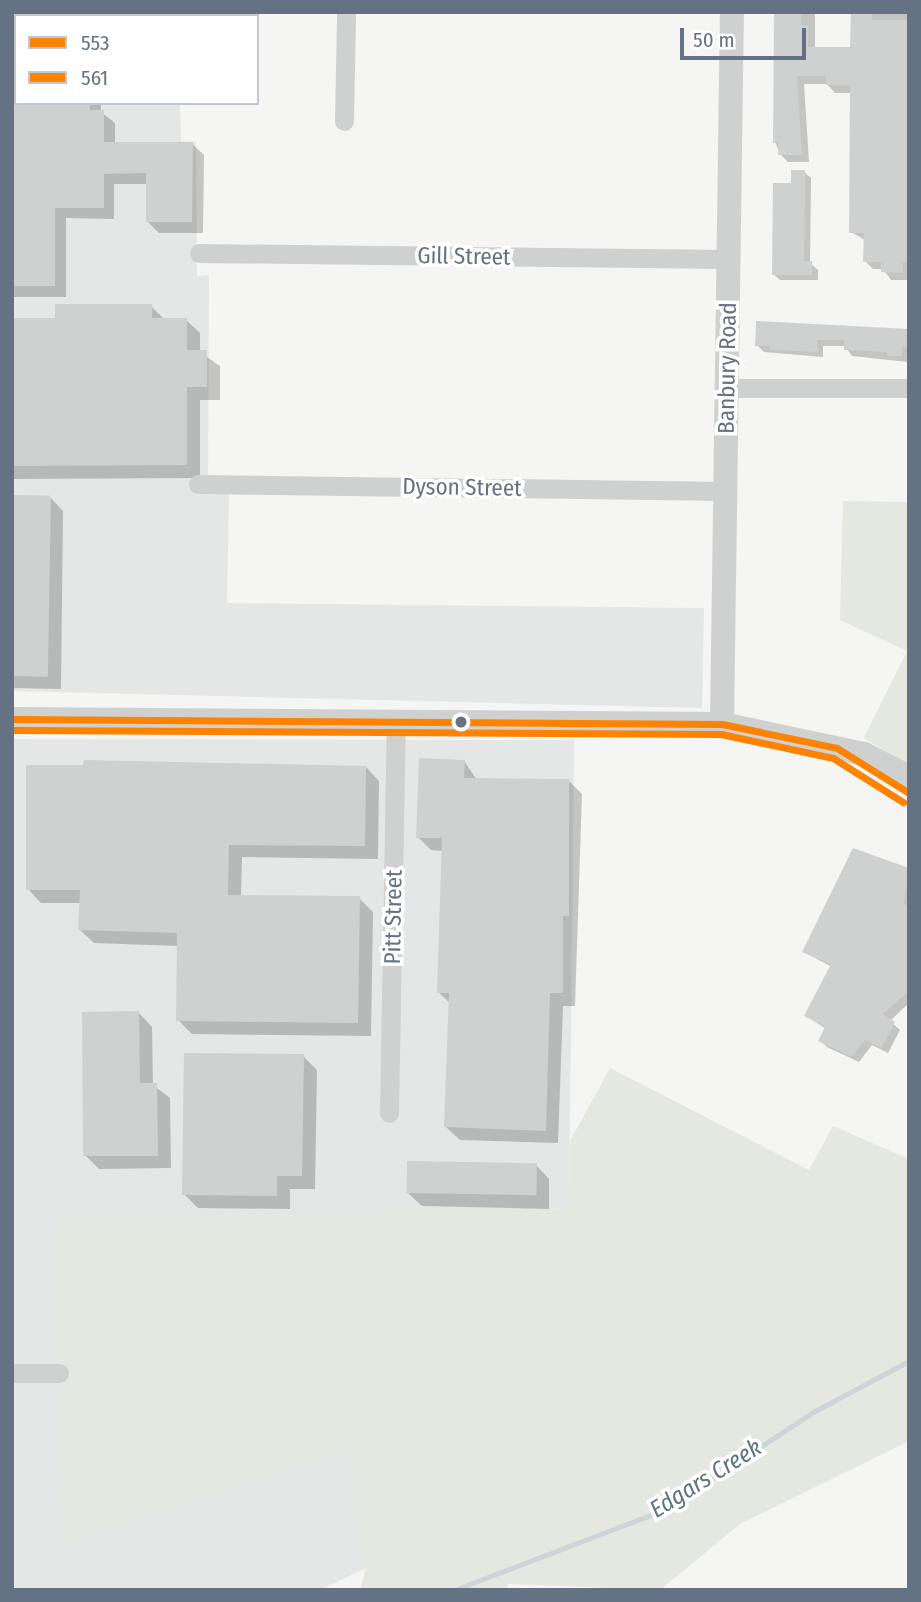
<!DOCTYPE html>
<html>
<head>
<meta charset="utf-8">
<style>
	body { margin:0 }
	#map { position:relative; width:921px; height:1602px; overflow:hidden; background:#f5f5f3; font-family:"Fira Sans Condensed",sans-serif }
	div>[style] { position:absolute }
	.built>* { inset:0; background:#e5e7e6 }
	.green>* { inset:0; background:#e4e8e1 }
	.shadow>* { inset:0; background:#0003 }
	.stream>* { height:5px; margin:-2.5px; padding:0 2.5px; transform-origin:2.5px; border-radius:2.5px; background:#ced5d9 }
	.building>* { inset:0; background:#cfd0d0; transform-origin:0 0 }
	.minor>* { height:19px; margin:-9.5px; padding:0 9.5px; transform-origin:9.5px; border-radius:9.5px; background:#cfd0d0 }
	.tertiary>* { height:24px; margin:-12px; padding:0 12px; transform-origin:12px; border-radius:12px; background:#cfd0d0 }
	.bus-1>* { height:7px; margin:-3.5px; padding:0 3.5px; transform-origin:3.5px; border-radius:3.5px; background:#ff8200 }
	.bus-2>* { height:7px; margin:-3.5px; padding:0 3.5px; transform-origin:3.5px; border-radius:3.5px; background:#ff8200 }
	.dots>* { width:19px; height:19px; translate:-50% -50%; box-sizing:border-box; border:4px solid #fff; border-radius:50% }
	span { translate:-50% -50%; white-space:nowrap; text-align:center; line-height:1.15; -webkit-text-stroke:7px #fff; paint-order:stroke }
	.street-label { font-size:23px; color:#647284 }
	.water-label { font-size:24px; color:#5f7481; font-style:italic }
	.frame { position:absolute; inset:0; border:14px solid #647284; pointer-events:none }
	.legend { position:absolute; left:14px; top:14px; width:245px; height:91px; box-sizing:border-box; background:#fff; border:2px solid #c1c7ce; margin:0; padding:9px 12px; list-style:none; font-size:21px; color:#647284 }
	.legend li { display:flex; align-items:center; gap:14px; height:35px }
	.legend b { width:35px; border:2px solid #c1c7ce }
	.scale { position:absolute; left:680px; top:28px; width:126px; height:32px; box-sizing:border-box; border:4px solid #647284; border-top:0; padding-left:9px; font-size:21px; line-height:24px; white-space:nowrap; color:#647284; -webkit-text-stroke:5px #fff; paint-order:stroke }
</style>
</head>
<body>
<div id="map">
	<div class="built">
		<i style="clip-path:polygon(12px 12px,117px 12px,16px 16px,16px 103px,180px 103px,181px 141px,196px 142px,197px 276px,209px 275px,208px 493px,229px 494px,227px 603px,704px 608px,702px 708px,12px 691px)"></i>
		<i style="clip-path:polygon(12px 739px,574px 740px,569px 1208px,60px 1222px,349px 1448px,366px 1568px,320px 1590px,12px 1590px)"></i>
	</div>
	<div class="green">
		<i style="clip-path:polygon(843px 501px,909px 502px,909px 766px,864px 738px,907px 651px,840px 620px)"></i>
		<i style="clip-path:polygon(610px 1068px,809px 1170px,833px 1126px,909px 1159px,909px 1441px,740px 1524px,660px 1590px,508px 1584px,507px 1590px,360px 1590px,366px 1568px,349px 1449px,61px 1543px,60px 1221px,569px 1208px,570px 1141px)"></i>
	</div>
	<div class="shadow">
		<i style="clip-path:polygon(12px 12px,116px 12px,16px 16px,16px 103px,101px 103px,101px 112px,115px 123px,115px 143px,192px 144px,204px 155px,203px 233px,159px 233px,147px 221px,148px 184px,114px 184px,114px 219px,66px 218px,66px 297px,12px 297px)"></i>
		<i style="clip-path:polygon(775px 12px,815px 12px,815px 49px,852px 49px,853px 12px,909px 12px,909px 280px,891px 280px,883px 269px,873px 269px,865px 261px,865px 240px,851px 232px,851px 93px,835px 93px,827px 84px,804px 84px,809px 162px,788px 162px,780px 154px,775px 142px)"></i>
		<i style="clip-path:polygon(804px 172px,811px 178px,810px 263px,818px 270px,818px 280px,780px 280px,773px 274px,792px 185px)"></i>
		<i style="clip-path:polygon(151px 306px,165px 320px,186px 320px,200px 333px,200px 352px,220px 366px,220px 400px,200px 400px,200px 478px,12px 479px,12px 320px,57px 320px)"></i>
		<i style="clip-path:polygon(909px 331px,908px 362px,852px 356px,845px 346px,823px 346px,823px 357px,764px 352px,757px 345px)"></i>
		<i style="clip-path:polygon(12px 497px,50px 497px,63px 511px,61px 689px,12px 688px)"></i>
		<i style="clip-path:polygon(464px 761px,477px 780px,568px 780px,582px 794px,575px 1006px,563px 1006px,558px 1143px,460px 1140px,446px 1127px,451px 1004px,438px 992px,443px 851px,431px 850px,418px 837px)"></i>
		<i style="clip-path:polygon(366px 767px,379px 781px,378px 859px,242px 857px,241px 897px,359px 898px,373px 912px,371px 1036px,192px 1034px,178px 1020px,179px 946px,94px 943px,80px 930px,81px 903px,41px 903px,28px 889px)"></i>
		<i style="clip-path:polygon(854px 850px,909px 870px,909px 1003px,890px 1021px,900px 1030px,888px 1053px,872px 1045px,859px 1062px,827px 1047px,820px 1040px,826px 1029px,807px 1016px,832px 967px,804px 952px)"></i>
		<i style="clip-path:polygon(139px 1013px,152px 1027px,153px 1085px,170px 1098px,171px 1168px,99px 1169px,85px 1155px)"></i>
		<i style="clip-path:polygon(303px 1056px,317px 1070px,315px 1189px,290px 1189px,290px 1209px,198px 1208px,184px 1194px)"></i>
		<i style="clip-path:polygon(536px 1165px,549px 1179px,549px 1209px,422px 1206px,408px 1193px)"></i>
	</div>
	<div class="stream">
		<i style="left:454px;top:1590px;width:225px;rotate:-20.9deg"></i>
		<i style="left:664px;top:1510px;width:178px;rotate:-33.3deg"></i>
		<i style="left:813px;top:1412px;width:109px;rotate:-28deg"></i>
	</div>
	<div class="building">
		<i style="clip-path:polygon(774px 12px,801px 12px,801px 25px,808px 26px,808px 47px,850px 47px,851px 12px,872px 12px,872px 20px,909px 20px,909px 262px,903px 262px,903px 273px,881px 272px,881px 262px,863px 262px,864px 233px,849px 233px,850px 85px,826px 85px,826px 76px,797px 76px,802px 155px,778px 155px,778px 142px,773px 143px)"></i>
		<i style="clip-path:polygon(12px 103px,90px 103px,90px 110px,104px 110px,104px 142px,193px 142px,192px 222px,146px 222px,146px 173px,104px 174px,104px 208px,55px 208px,55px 286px,12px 286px)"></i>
		<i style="clip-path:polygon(791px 170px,805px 170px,804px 261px,812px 261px,812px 275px,772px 275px,773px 183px,791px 183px)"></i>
		<i style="clip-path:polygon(55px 304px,152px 304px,152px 318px,187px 318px,187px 350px,207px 350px,207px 387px,187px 387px,187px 465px,12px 466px,12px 318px,55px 318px)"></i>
		<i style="clip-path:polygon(756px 321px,909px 329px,909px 347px,902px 347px,902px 356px,887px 356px,887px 352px,844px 350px,844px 340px,817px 340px,818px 352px,770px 350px,770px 346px,755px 346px)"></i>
		<i style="left:12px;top:495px;width:39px;height:181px;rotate:1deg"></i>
		<i style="clip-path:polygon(419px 758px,465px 760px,464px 778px,569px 779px,569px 916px,563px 916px,563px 993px,550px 993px,546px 1131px,444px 1127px,449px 993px,437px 993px,442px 838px,416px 838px)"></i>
		<i style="clip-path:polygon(84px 760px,366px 766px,365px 846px,229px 845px,228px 895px,360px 896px,358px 1023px,176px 1021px,177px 933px,78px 930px,80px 890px,26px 890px,26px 765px,83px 765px)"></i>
		<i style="clip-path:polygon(853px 848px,909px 868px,904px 904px,909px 906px,909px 991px,883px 1014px,895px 1022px,881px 1048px,865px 1040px,852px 1057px,818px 1041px,825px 1027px,804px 1016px,831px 964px,802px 952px)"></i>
		<i style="clip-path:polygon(139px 1011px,140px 1083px,157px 1083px,158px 1156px,83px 1156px,82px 1012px)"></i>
		<i style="clip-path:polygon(184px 1053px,304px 1054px,302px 1176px,277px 1176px,277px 1196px,182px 1195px)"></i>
		<i style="left:407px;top:1161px;width:130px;height:32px;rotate:1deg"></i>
	</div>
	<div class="minor">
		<i style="left:344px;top:121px;width:109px;rotate:-88.9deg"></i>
		<i style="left:199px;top:253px;width:530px;rotate:0.65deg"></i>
		<i style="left:728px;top:388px;width:181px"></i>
		<i style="left:198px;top:484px;width:527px;rotate:0.76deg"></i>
		<i style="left:389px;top:1113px;width:392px;rotate:-89deg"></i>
		<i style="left:12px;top:1373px;width:47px"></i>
	</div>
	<div class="tertiary">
		<i style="left:12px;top:719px;width:710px;rotate:0.4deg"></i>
		<i style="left:722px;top:724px;width:145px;rotate:11.9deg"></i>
		<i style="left:864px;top:754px;width:51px;rotate:27.1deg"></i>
		<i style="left:722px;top:724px;width:712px;rotate:-89.2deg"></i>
	</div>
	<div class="bus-1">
		<i style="left:12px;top:719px;width:710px;rotate:0.4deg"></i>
		<i style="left:722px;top:724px;width:117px;rotate:11.8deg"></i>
		<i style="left:837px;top:748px;width:85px;rotate:32deg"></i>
	</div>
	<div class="bus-2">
		<i style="left:12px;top:730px;width:709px;rotate:0.32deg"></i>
		<i style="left:721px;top:734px;width:115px;rotate:12.1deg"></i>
		<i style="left:833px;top:758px;width:83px;rotate:32.2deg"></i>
	</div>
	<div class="dots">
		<i style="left:461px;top:722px;background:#647284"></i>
	</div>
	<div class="street-label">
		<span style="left:464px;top:256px;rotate:1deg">Gill Street</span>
		<span style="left:727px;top:368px;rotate:-89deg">Banbury Road</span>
		<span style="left:462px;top:487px;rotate:1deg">Dyson Street</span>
		<span style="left:393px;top:917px;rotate:-89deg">Pitt Street</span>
	</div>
	<div class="water-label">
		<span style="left:706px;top:1479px;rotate:-32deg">Edgars Creek</span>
	</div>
	<div class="frame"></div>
	<ul class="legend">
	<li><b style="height:9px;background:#ff8200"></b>553</li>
	<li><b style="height:9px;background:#ff8200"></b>561</li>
	</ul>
	<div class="scale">50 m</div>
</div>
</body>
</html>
